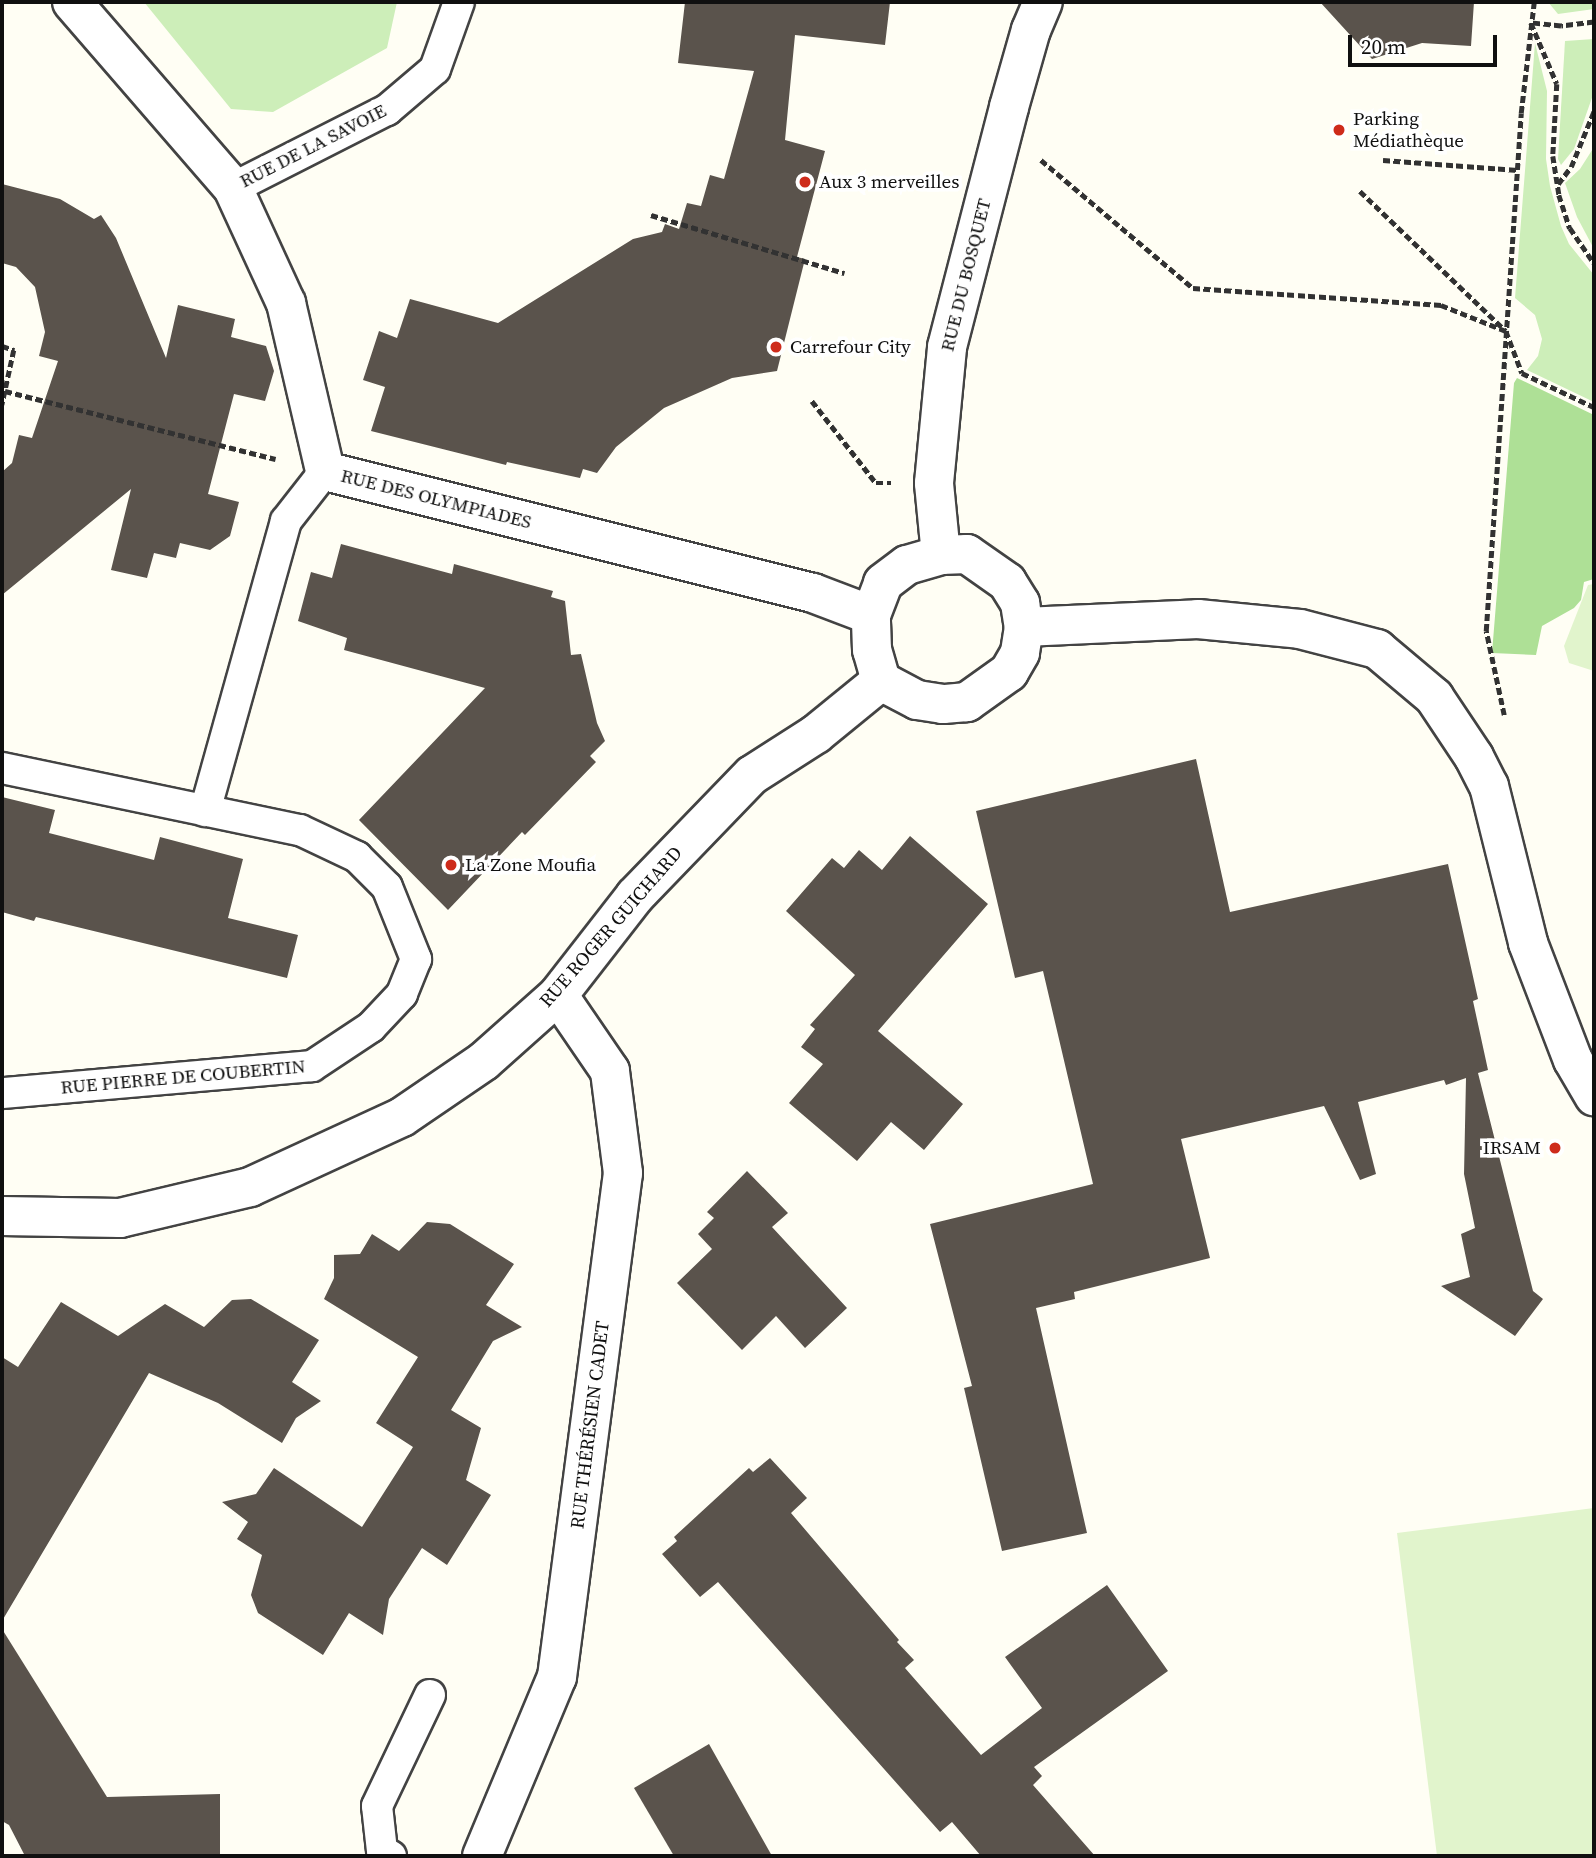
<!DOCTYPE html>
<html>
<head>
<meta charset="utf-8">
<style>
	body { margin:0 }
	#map { position:relative; width:1596px; height:1858px; overflow:hidden; background:#fffef4; font-family:"Source Serif 4",serif }
	div>[style] { position:absolute }
	.green>* { inset:0; background:#cdeeb9 }
	.forest>* { inset:0; background:#aee096 }
	.pitch>* { inset:0; background:#e1f4cc }
	.building>* { inset:0; background:#5a534c }
	.path>* { height:4.5px; margin-top:-2.25px; transform-origin:0; background:repeating-linear-gradient(90deg,#323232 0 7px,transparent 0 10.5px) }
	.roads { filter:drop-shadow(2px 0 #434343) drop-shadow(-2px 0 #434343) drop-shadow(0 2px #434343) drop-shadow(0 -2px #434343) }
	.service>* { height:30px; margin:-15px; padding:0 15px; transform-origin:15px; border-radius:15px; background:#fff }
	.minor>* { height:38px; margin:-19px; padding:0 19px; transform-origin:19px; border-radius:19px; background:#fff }
	.dots>* { width:19px; height:19px; translate:-50% -50%; box-sizing:border-box; border:4px solid #fff; border-radius:50% }
	span { translate:-50% -50%; white-space:nowrap; text-align:center; line-height:1.15; -webkit-text-stroke:7px #fff; paint-order:stroke }
	.poi-label { font-size:19px; color:#101010 }
	.left { translate:0 -50%; text-align:left }
	.right { translate:-100% -50%; text-align:right }
	.street-label { font-size:19px; color:#101010 }
	.frame { position:absolute; inset:0; border:4px solid #101010; pointer-events:none }
	.scale { position:absolute; left:1348px; top:35px; width:149px; height:32px; box-sizing:border-box; border:4px solid #101010; border-top:0; padding-left:9px; font-size:21px; line-height:24px; white-space:nowrap; color:#101010; -webkit-text-stroke:5px #fff; paint-order:stroke }
</style>
</head>
<body>
<div id="map">
	<div class="green">
		<i style="clip-path:polygon(144px 2px,397px 2px,387px 48px,273px 112px,231px 109px)"></i>
		<i style="clip-path:polygon(1548px 2px,1594px 2px,1594px 9px,1558px 14px)"></i>
		<i style="clip-path:polygon(1594px 39px,1594px 92px,1574px 149px,1561px 165px,1558px 159px,1565px 41px)"></i>
		<i style="clip-path:polygon(1535px 43px,1547px 91px,1546px 159px,1550px 186px,1561px 226px,1569px 244px,1594px 275px,1594px 402px,1527px 370px,1538px 356px,1542px 339px,1535px 315px,1515px 298px)"></i>
		<i style="clip-path:polygon(1594px 147px,1594px 249px,1577px 217px,1565px 183px,1580px 169px)"></i>
	</div>
	<div class="forest">
		<i style="clip-path:polygon(1517px 378px,1594px 415px,1594px 579px,1584px 582px,1581px 600px,1574px 608px,1542px 626px,1536px 655px,1492px 653px,1514px 383px)"></i>
	</div>
	<div class="pitch">
		<i style="clip-path:polygon(1594px 584px,1594px 671px,1569px 663px,1564px 646px,1588px 585px)"></i>
		<i style="clip-path:polygon(1594px 1508px,1594px 1856px,1437px 1856px,1397px 1533px)"></i>
	</div>
	<div class="building">
		<i style="clip-path:polygon(685px 2px,890px 2px,885px 45px,795px 35px,785px 140px,825px 151px,797px 257px,805px 259px,777px 371px,732px 378px,664px 408px,616px 447px,597px 473px,583px 469px,580px 478px,507px 462px,506px 465px,371px 431px,385px 387px,363px 380px,379px 331px,397px 338px,410px 299px,498px 323px,633px 239px,662px 232px,665px 224px,679px 229px,687px 203px,701px 206px,710px 175px,724px 179px,754px 71px,678px 63px)"></i>
		<i style="clip-path:polygon(1320px 2px,1474px 2px,1471px 46px,1422px 43px,1372px 59px)"></i>
		<i style="clip-path:polygon(2px 184px,60px 199px,94px 219px,101px 215px,116px 238px,166px 358px,178px 305px,235px 319px,231px 337px,266px 346px,274px 371px,265px 401px,234px 394px,208px 494px,239px 502px,230px 536px,210px 550px,180px 543px,176px 558px,154px 553px,147px 578px,111px 570px,131px 489px,2px 595px,2px 472px,12px 463px,19px 435px,32px 438px,58px 361px,39px 356px,45px 332px,35px 287px,16px 267px,2px 263px)"></i>
		<i style="clip-path:polygon(341px 544px,452px 574px,454px 564px,553px 591px,551px 597px,565px 601px,571px 655px,581px 654px,597px 723px,605px 741px,590px 756px,596px 762px,525px 835px,522px 832px,448px 910px,359px 820px,485px 688px,344px 650px,347px 638px,298px 621px,311px 572px,332px 578px)"></i>
		<i style="clip-path:polygon(1196px 759px,1230px 912px,1448px 864px,1478px 999px,1473px 1001px,1488px 1070px,1478px 1073px,1533px 1291px,1543px 1299px,1515px 1336px,1441px 1286px,1470px 1277px,1461px 1234px,1475px 1228px,1464px 1174px,1466px 1078px,1446px 1085px,1444px 1080px,1358px 1102px,1376px 1174px,1360px 1180px,1324px 1106px,1181px 1139px,1210px 1258px,1074px 1292px,1075px 1299px,1036px 1308px,1087px 1533px,1002px 1551px,964px 1388px,972px 1386px,930px 1224px,1093px 1184px,1043px 971px,1015px 978px,976px 811px)"></i>
		<i style="clip-path:polygon(2px 797px,55px 810px,49px 833px,154px 860px,160px 837px,243px 859px,228px 918px,298px 935px,287px 978px,36px 917px,34px 921px,2px 912px)"></i>
		<i style="clip-path:polygon(910px 836px,988px 904px,878px 1031px,963px 1104px,924px 1150px,891px 1122px,857px 1161px,789px 1103px,823px 1064px,801px 1047px,815px 1029px,810px 1025px,855px 975px,786px 911px,832px 858px,844px 868px,859px 850px,882px 870px)"></i>
		<i style="clip-path:polygon(747px 1171px,788px 1213px,772px 1227px,847px 1308px,805px 1348px,776px 1316px,742px 1350px,677px 1283px,712px 1249px,698px 1234px,714px 1218px,707px 1212px)"></i>
		<i style="clip-path:polygon(427px 1222px,450px 1224px,514px 1264px,486px 1305px,522px 1327px,493px 1341px,451px 1410px,481px 1428px,466px 1480px,491px 1495px,447px 1565px,422px 1548px,389px 1599px,383px 1635px,349px 1613px,323px 1655px,258px 1613px,251px 1595px,262px 1555px,237px 1539px,248px 1522px,222px 1502px,256px 1494px,274px 1468px,362px 1527px,413px 1447px,376px 1423px,418px 1357px,324px 1299px,334px 1278px,334px 1255px,360px 1254px,372px 1234px,399px 1251px)"></i>
		<i style="clip-path:polygon(251px 1299px,319px 1340px,292px 1382px,321px 1401px,296px 1418px,282px 1443px,218px 1403px,149px 1373px,2px 1621px,2px 1357px,18px 1367px,61px 1302px,118px 1336px,165px 1304px,204px 1327px,232px 1300px)"></i>
		<i style="clip-path:polygon(770px 1458px,807px 1498px,791px 1513px,899px 1640px,897px 1642px,914px 1660px,905px 1668px,981px 1755px,1042px 1708px,1005px 1657px,1107px 1585px,1168px 1671px,1034px 1767px,1042px 1776px,1033px 1785px,1095px 1856px,981px 1856px,952px 1822px,940px 1832px,718px 1582px,700px 1597px,662px 1554px,677px 1541px,674px 1537px,749px 1468px,753px 1472px)"></i>
		<i style="clip-path:polygon(2px 1629px,107px 1797px,220px 1794px,220px 1856px,25px 1856px,9px 1825px,2px 1821px)"></i>
		<i style="clip-path:polygon(709px 1744px,772px 1856px,674px 1856px,634px 1788px)"></i>
	</div>
	<div class="path">
		<i style="left:1594px;top:22px;width:33px;rotate:173deg"></i>
		<i style="left:1561px;top:26px;width:30px;rotate:-174deg"></i>
		<i style="left:1531px;top:23px;width:66px;rotate:66.9deg"></i>
		<i style="left:1557px;top:84px;width:72px;rotate:93.2deg"></i>
		<i style="left:1553px;top:156px;width:39px;rotate:81deg"></i>
		<i style="left:1559px;top:195px;width:35px;rotate:72deg"></i>
		<i style="left:1570px;top:228px;width:42px;rotate:55.6deg"></i>
		<i style="left:1041px;top:160px;width:199px;rotate:40.1deg"></i>
		<i style="left:1193px;top:288px;width:249px;rotate:3.9deg"></i>
		<i style="left:1441px;top:305px;width:70px;rotate:21.8deg"></i>
		<i style="left:1383px;top:160px;width:135px;rotate:4.2deg"></i>
		<i style="left:1558px;top:184px;width:21px;rotate:-53deg"></i>
		<i style="left:1571px;top:167px;width:61px;rotate:-67.7deg"></i>
		<i style="left:1360px;top:191px;width:202px;rotate:43.8deg"></i>
		<i style="left:1506px;top:331px;width:45px;rotate:69.1deg"></i>
		<i style="left:1522px;top:373px;width:80px;rotate:25.3deg"></i>
		<i style="left:651px;top:215px;width:202px;rotate:16.7deg"></i>
		<i style="left:2px;top:346px;width:13px;rotate:18deg"></i>
		<i style="left:14px;top:350px;width:56px;rotate:102.3deg"></i>
		<i style="left:5px;top:391px;width:279px;rotate:14.1deg"></i>
		<i style="left:812px;top:401px;width:104px;rotate:52deg"></i>
		<i style="left:876px;top:483px;width:15px"></i>
		<i style="left:1504px;top:715px;width:86px;rotate:-102.1deg"></i>
		<i style="left:1486px;top:631px;width:519px;rotate:-86.13deg"></i>
		<i style="left:1521px;top:113px;width:112px;rotate:-83.3deg"></i>
	</div>
	<div class="roads">
		<div class="service">
			<i style="left:233px;top:188px;width:173px;rotate:-26.9deg"></i>
			<i style="left:387px;top:110px;width:63px;rotate:-40.5deg"></i>
			<i style="left:435px;top:69px;width:71px;rotate:-70.3deg"></i>
			<i style="left:2px;top:768px;width:304px;rotate:11.8deg"></i>
			<i style="left:300px;top:830px;width:63px;rotate:25.3deg"></i>
			<i style="left:357px;top:857px;width:42px;rotate:45deg"></i>
			<i style="left:387px;top:887px;width:78px;rotate:68.1deg"></i>
			<i style="left:416px;top:959px;width:38px;rotate:112deg"></i>
			<i style="left:402px;top:994px;width:45px;rotate:133.2deg"></i>
			<i style="left:371px;top:1027px;width:71px;rotate:146.5deg"></i>
			<i style="left:312px;top:1066px;width:311px;rotate:175deg"></i>
			<i style="left:205px;top:811px;width:301px;rotate:-74.4deg"></i>
			<i style="left:286px;top:521px;width:63px;rotate:-52deg"></i>
			<i style="left:391px;top:1856px;width:10px;rotate:-151deg"></i>
			<i style="left:382px;top:1851px;width:45px;rotate:-96.3deg"></i>
			<i style="left:377px;top:1806px;width:123px;rotate:-64.5deg"></i>
		</div>
		<div class="minor">
			<i style="left:72px;top:2px;width:246px;rotate:49.1deg"></i>
			<i style="left:233px;top:188px;width:127px;rotate:65.3deg"></i>
			<i style="left:286px;top:303px;width:172px;rotate:76.9deg"></i>
			<i style="left:325px;top:471px;width:503px;rotate:14.04deg"></i>
			<i style="left:813px;top:593px;width:62px;rotate:20.8deg"></i>
			<i style="left:967px;top:554px;width:49px;rotate:35deg"></i>
			<i style="left:1007px;top:582px;width:25px;rotate:58deg"></i>
			<i style="left:1020px;top:603px;width:24px;rotate:81deg"></i>
			<i style="left:1024px;top:627px;width:26px;rotate:99deg"></i>
			<i style="left:1020px;top:653px;width:22px;rotate:120deg"></i>
			<i style="left:1009px;top:672px;width:52px;rotate:144.5deg"></i>
			<i style="left:967px;top:702px;width:24px;rotate:175deg"></i>
			<i style="left:943px;top:704px;width:26px;rotate:-171deg"></i>
			<i style="left:917px;top:700px;width:41px;rotate:-152.2deg"></i>
			<i style="left:881px;top:681px;width:32px;rotate:-106deg"></i>
			<i style="left:872px;top:650px;width:35px;rotate:-92deg"></i>
			<i style="left:871px;top:615px;width:34px;rotate:-69deg"></i>
			<i style="left:883px;top:583px;width:30px;rotate:-37deg"></i>
			<i style="left:907px;top:565px;width:35px;rotate:-16deg"></i>
			<i style="left:941px;top:555px;width:26px;rotate:-2deg"></i>
			<i style="left:941px;top:555px;width:72px;rotate:-95.6deg"></i>
			<i style="left:934px;top:483px;width:137px;rotate:-84.5deg"></i>
			<i style="left:947px;top:347px;width:248px;rotate:-75.5deg"></i>
			<i style="left:1009px;top:107px;width:80px;rotate:-74.1deg"></i>
			<i style="left:1031px;top:30px;width:30px;rotate:-67deg"></i>
			<i style="left:1024px;top:627px;width:174px;rotate:-2.6deg"></i>
			<i style="left:1198px;top:619px;width:102px;rotate:5.6deg"></i>
			<i style="left:1300px;top:629px;width:80px;rotate:14.6deg"></i>
			<i style="left:1377px;top:649px;width:75px;rotate:40.1deg"></i>
			<i style="left:1434px;top:697px;width:72px;rotate:56.3deg"></i>
			<i style="left:1474px;top:757px;width:33px;rotate:63deg"></i>
			<i style="left:1489px;top:786px;width:162px;rotate:76deg"></i>
			<i style="left:1528px;top:943px;width:125px;rotate:69deg"></i>
			<i style="left:1573px;top:1060px;width:42px;rotate:59.7deg"></i>
			<i style="left:2px;top:1216px;width:118px;rotate:1deg"></i>
			<i style="left:120px;top:1218px;width:134px;rotate:-13.4deg"></i>
			<i style="left:250px;top:1187px;width:167px;rotate:-24.7deg"></i>
			<i style="left:402px;top:1117px;width:99px;rotate:-34.3deg"></i>
			<i style="left:484px;top:1061px;width:99px;rotate:-41.7deg"></i>
			<i style="left:558px;top:995px;width:125px;rotate:-52.1deg"></i>
			<i style="left:635px;top:896px;width:168px;rotate:-46deg"></i>
			<i style="left:752px;top:775px;width:76px;rotate:-32.6deg"></i>
			<i style="left:816px;top:734px;width:84px;rotate:-39.2deg"></i>
			<i style="left:482px;top:1856px;width:194px;rotate:-67.3deg"></i>
			<i style="left:557px;top:1677px;width:508px;rotate:-82.54deg"></i>
			<i style="left:623px;top:1173px;width:103px;rotate:-97.3deg"></i>
			<i style="left:610px;top:1071px;width:92px;rotate:-124.4deg"></i>
		</div>
	</div>
	<div class="dots">
		<i style="left:1339px;top:130px;background:#ce2b1b"></i>
		<i style="left:805px;top:182px;background:#ce2b1b"></i>
		<i style="left:776px;top:347px;background:#ce2b1b"></i>
		<i style="left:451px;top:865px;background:#ce2b1b"></i>
		<i style="left:1555px;top:1148px;background:#ce2b1b"></i>
	</div>
	<div class="poi-label">
		<span class="left" style="left:1353px;top:130px">Parking<br>Médiathèque</span>
		<span class="left" style="left:819px;top:182px">Aux 3 merveilles</span>
		<span class="left" style="left:790px;top:347px">Carrefour City</span>
		<span class="left" style="left:465px;top:865px">La Zone Moufia</span>
		<span class="right" style="left:1541px;top:1148px">IRSAM</span>
	</div>
	<div class="street-label">
		<span style="left:313px;top:146px;rotate:-27deg">RUE DE LA SAVOIE</span>
		<span style="left:966px;top:275px;rotate:-76deg">RUE DU BOSQUET</span>
		<span style="left:436px;top:499px;rotate:14deg">RUE DES OLYMPIADES</span>
		<span style="left:611px;top:927px;rotate:-49deg">RUE ROGER GUICHARD</span>
		<span style="left:183px;top:1077px;rotate:-5deg">RUE PIERRE DE COUBERTIN</span>
		<span style="left:590px;top:1425px;rotate:-83deg">RUE THÉRÉSIEN CADET</span>
	</div>
	<div class="frame"></div>
	<div class="scale">20 m</div>
</div>
</body>
</html>
